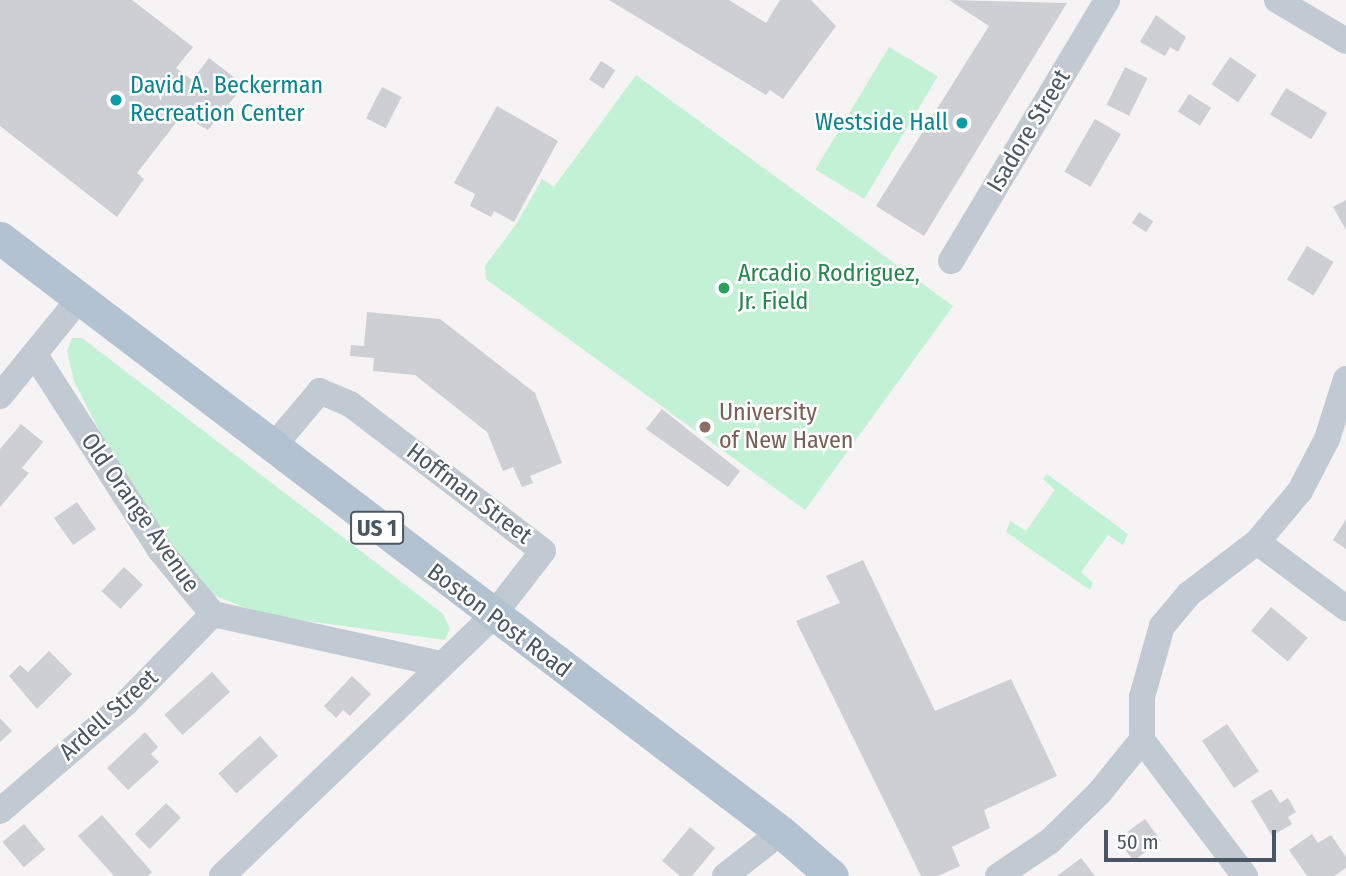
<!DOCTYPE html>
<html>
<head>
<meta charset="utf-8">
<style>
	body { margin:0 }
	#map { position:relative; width:1346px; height:876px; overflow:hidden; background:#f5f3f3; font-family:"Fira Sans Condensed",sans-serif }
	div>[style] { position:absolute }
	.green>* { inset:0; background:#c3f1d5; transform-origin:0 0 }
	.building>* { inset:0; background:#cdcfd5; transform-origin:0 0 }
	.minor>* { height:26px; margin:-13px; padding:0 13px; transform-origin:13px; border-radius:13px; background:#c1cad2 }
	.major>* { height:33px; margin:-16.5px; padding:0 16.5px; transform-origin:16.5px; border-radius:16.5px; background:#b3c2d1 }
	.dots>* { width:19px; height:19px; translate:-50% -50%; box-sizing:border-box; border:4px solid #fff; border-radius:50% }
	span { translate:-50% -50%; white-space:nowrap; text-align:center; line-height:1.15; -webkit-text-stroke:5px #fff; paint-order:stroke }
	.shield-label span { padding:2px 5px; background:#fff; border:2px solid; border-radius:5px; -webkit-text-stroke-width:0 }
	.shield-label { font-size:23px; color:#4a5661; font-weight:700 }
	.culture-label { font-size:24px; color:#0d838f }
	.left { translate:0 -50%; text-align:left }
	.right { translate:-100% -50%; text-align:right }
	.street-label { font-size:24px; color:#4a5661 }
	.leisure-label { font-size:24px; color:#27864d }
	.education-label { font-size:24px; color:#785e54 }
	.scale { position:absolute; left:1104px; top:830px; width:172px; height:32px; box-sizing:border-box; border:4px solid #4a5661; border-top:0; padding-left:9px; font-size:21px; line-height:24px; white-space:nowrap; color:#4a5661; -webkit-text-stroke:5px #fff; paint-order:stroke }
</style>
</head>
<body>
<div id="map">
	<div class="green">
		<i style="left:889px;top:47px;width:57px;height:143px;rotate:31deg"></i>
		<i style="clip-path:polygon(636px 75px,953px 306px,805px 510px,486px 279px,485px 266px,517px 223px,542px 179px,554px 187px)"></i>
		<i style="clip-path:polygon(72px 338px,82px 338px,442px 613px,450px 628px,445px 640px,264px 615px,213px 595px,175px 549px,106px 444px,74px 381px,67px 351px)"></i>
		<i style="clip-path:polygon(1047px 474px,1128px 534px,1123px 545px,1108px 535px,1081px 572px,1093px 583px,1090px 590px,1006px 532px,1010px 521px,1026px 531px,1055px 490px,1043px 479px)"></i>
	</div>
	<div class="building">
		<i style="clip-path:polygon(0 0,132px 0,193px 47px,176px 68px,192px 80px,209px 58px,244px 85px,208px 130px,182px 115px,137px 173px,144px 179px,117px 217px,0 126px)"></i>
		<i style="clip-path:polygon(609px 0,729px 0,766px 23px,780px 0,811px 0,836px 26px,783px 99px,770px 90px,766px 95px)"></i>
		<i style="clip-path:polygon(949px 0,1067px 3px,924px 236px,876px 206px,989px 26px)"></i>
		<i style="clip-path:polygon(1156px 15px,1186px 37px,1178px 52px,1170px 47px,1165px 56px,1140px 42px)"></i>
		<i style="left:1230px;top:57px;width:32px;height:33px;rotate:34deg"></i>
		<i style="left:601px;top:61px;width:17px;height:22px;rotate:33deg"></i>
		<i style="left:1125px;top:67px;width:25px;height:42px;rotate:26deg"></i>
		<i style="left:382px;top:87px;width:22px;height:35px;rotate:27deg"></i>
		<i style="left:1286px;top:88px;width:48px;height:31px;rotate:31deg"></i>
		<i style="left:1189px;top:94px;width:26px;height:21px;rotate:32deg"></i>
		<i style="clip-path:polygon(497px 106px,558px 141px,514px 222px,494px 211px,491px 217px,470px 206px,475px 194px,454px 183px)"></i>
		<i style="left:1095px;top:119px;width:30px;height:61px;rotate:30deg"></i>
		<i style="clip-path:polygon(1346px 200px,1346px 230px,1333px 207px)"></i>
		<i style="left:1139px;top:212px;width:17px;height:13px;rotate:33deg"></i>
		<i style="left:1307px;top:246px;width:31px;height:39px;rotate:31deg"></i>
		<i style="clip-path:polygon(367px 312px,440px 319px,535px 393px,562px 463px,530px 476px,533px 483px,522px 487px,513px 467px,503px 471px,487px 432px,415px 375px,373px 371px,374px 358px,350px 356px,351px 345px,364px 346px)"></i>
		<i style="clip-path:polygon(662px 409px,740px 471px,728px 487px,646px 429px)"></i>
		<i style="clip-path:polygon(21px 424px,43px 442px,22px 468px,29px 473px,0 507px,0 449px)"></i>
		<i style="left:77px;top:502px;width:33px;height:28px;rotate:55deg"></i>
		<i style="clip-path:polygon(1346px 519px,1346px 549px,1333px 540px)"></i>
		<i style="clip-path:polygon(863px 560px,935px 711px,1011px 679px,1057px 776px,984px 810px,990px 828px,952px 847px,960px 866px,938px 876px,921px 876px,796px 621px,840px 603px,826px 576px)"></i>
		<i style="left:124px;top:567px;width:26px;height:33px;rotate:43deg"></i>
		<i style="left:1271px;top:607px;width:48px;height:31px;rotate:40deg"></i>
		<i style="clip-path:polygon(49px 651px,72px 674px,37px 709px,9px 676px,20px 665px,28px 672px)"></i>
		<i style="left:212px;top:672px;width:27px;height:64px;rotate:48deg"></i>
		<i style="clip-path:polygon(352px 676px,371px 694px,350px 716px,343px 710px,336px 718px,324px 706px)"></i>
		<i style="clip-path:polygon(0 718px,12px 731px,0 742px)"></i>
		<i style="left:1227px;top:724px;width:57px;height:30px;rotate:56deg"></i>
		<i style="clip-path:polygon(145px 732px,158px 747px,151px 754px,159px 762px,128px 790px,107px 768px)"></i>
		<i style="left:260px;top:736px;width:27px;height:56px;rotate:48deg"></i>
		<i style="clip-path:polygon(1271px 789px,1280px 803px,1288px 798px,1296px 812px,1288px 817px,1292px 824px,1272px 836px,1251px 801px)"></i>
		<i style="left:166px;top:803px;width:21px;height:44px;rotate:45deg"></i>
		<i style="clip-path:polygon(102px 815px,152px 872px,148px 876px,114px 876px,78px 836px)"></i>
		<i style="left:1145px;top:819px;width:27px;height:34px;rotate:54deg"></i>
		<i style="left:24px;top:824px;width:33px;height:28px;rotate:50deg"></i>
		<i style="clip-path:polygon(690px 827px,715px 848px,692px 876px,680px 876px,662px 861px)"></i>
		<i style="clip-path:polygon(1312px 834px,1318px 843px,1331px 835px,1346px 857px,1346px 868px,1334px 876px,1307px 876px,1289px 850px)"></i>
		<i style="clip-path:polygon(1081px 858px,1095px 876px,1057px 876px)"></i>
	</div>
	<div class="minor">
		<i style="left:1277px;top:0;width:80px;rotate:30.7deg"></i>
		<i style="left:951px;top:261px;width:304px;rotate:-59.1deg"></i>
		<i style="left:35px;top:355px;width:232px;rotate:57.3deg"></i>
		<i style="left:160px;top:550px;width:83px;rotate:50.4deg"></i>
		<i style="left:213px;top:614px;width:233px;rotate:12.4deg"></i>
		<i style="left:0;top:396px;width:125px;rotate:-50.8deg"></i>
		<i style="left:1257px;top:542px;width:111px;rotate:36.6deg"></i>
		<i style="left:1142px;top:740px;width:171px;rotate:52.9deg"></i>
		<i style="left:0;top:811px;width:166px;rotate:-40.6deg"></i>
		<i style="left:126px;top:703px;width:124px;rotate:-45.7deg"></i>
		<i style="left:222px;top:876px;width:374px;rotate:-43.8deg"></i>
		<i style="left:492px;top:617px;width:83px;rotate:-52.3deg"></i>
		<i style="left:543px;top:551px;width:243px;rotate:-142.7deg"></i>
		<i style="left:350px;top:404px;width:33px;rotate:-157deg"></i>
		<i style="left:320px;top:391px;width:75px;rotate:130.1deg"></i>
		<i style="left:725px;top:876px;width:71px;rotate:-38.2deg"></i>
		<i style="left:998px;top:876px;width:63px;rotate:-33.9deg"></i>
		<i style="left:1050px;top:841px;width:69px;rotate:-44.4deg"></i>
		<i style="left:1099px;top:793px;width:68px;rotate:-50.9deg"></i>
		<i style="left:1142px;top:740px;width:43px;rotate:-90deg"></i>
		<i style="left:1142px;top:697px;width:74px;rotate:-74.3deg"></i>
		<i style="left:1162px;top:626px;width:42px;rotate:-49.8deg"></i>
		<i style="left:1189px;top:594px;width:86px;rotate:-37.4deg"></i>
		<i style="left:1257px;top:542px;width:67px;rotate:-49.9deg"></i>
		<i style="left:1300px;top:491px;width:59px;rotate:-62.6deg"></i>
		<i style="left:1327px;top:439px;width:63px;rotate:-72.4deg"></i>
	</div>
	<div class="major">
		<i style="left:0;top:238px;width:981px;rotate:37.26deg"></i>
		<i style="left:781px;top:832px;width:67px;rotate:40.8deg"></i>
	</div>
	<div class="dots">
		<i style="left:116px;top:100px;background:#0f9aa8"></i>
		<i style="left:962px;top:123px;background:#0f9aa8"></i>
		<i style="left:724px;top:288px;background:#2e9e5b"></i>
		<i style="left:705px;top:427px;background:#8d6e63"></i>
	</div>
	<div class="shield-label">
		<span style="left:377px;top:528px">US 1</span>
	</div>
	<div class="culture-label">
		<span class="left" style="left:130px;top:100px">David A. Beckerman<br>Recreation Center</span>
		<span class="right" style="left:948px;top:123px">Westside Hall</span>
	</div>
	<div class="street-label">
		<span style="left:1029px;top:131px;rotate:-59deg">Isadore Street</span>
		<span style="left:469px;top:494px;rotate:37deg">Hoffman Street</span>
		<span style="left:140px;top:513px;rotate:55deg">Old Orange Avenue</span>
		<span style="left:499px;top:621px;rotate:37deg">Boston Post Road</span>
		<span style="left:109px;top:715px;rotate:-42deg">Ardell Street</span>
	</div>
	<div class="leisure-label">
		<span class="left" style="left:738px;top:288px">Arcadio Rodriguez,<br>Jr. Field</span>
	</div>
	<div class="education-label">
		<span class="left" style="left:719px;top:427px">University<br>of New Haven</span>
	</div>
	<div class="scale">50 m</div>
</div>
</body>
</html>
